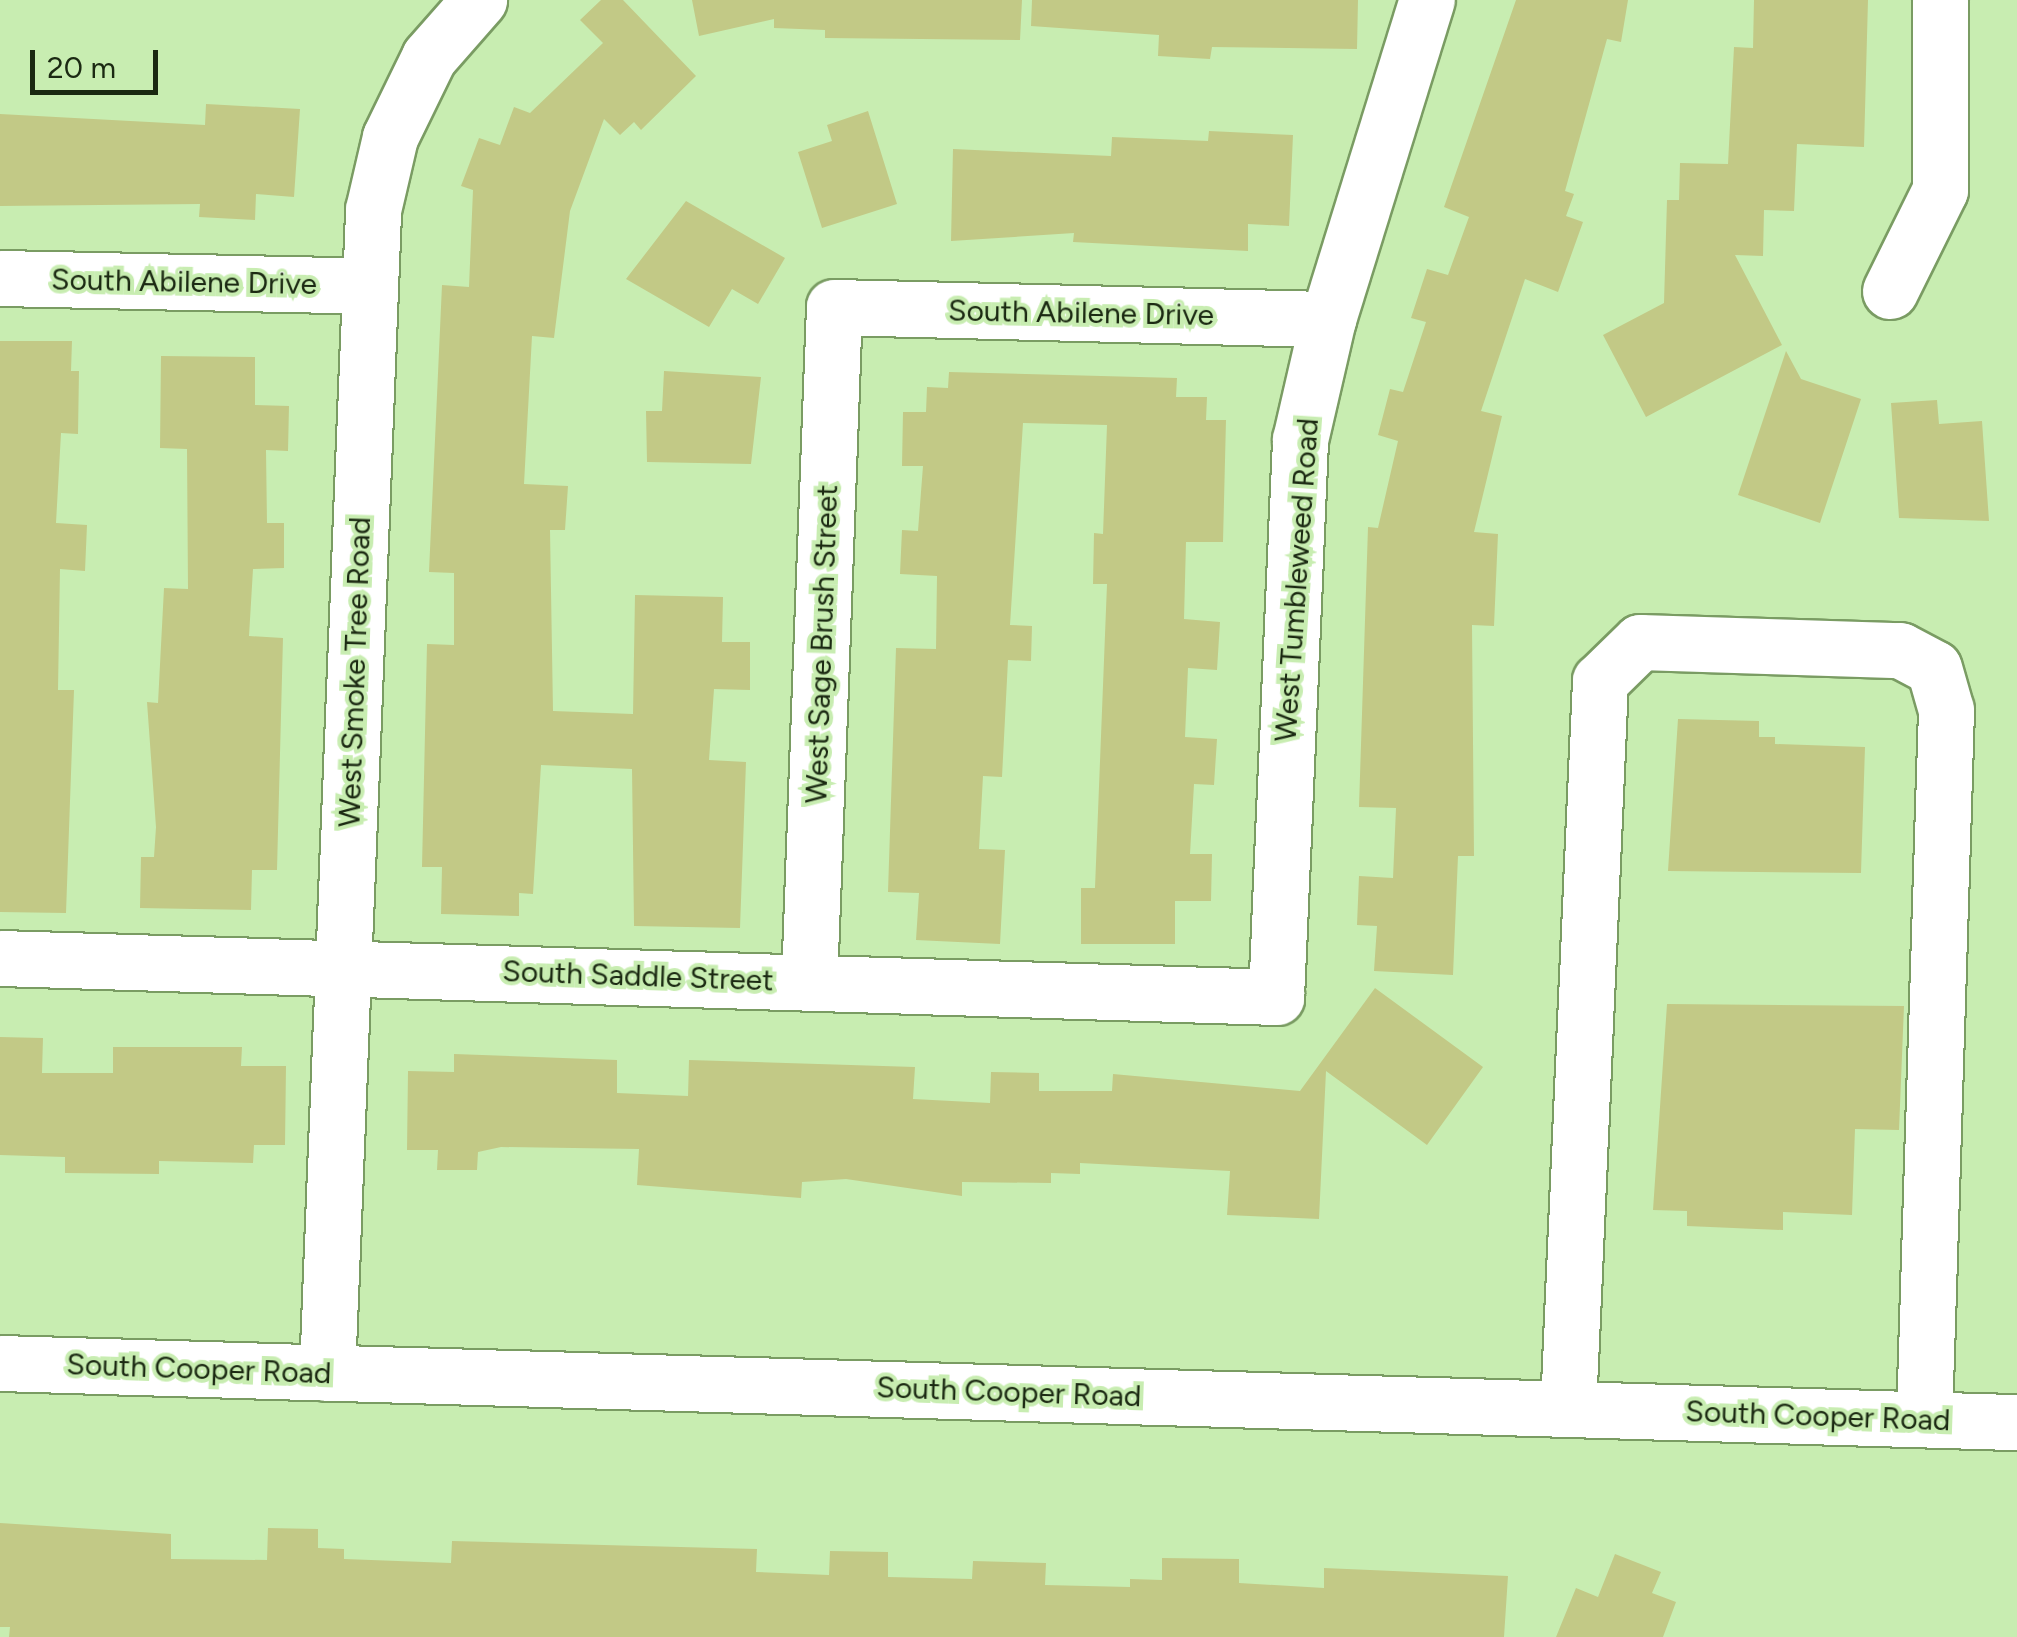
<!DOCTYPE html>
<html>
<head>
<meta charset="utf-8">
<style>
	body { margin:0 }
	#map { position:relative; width:2017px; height:1637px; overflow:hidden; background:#c8edb1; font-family:Figtree,sans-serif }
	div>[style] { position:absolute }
	.building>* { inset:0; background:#c2c986 }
	.roads { filter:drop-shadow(2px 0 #7a9c63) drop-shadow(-2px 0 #7a9c63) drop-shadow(0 2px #7a9c63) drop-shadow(0 -2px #7a9c63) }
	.minor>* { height:55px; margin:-27.5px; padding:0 27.5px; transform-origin:27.5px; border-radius:27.5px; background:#fff }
	.major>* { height:55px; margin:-27.5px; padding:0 27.5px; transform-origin:27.5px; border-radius:27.5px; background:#fff }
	span { translate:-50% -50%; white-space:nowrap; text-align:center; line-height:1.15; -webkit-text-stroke:8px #c8edb1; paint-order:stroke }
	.street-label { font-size:30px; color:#1b2912 }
	.scale { position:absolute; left:30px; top:50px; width:128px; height:45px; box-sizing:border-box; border:5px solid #1b2912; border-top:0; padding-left:12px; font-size:30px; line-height:35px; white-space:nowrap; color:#1b2912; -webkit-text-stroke:8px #c8edb1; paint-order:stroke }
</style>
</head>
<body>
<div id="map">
	<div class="building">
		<i style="clip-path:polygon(601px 0,623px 0,696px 76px,641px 130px,634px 122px,620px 135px,604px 119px,570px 211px,554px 338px,532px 336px,524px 484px,568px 486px,565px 530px,550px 530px,553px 711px,633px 714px,635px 595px,723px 597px,722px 642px,750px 642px,750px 690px,714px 689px,709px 760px,746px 762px,740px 928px,634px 926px,632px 769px,541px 765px,533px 894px,519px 893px,519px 916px,441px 914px,442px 867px,422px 867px,427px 644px,454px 645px,454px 573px,429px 572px,442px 285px,469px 287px,473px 190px,461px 186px,479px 138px,500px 145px,514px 107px,530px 113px,603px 43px,580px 20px)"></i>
		<i style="clip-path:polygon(692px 0,1022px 0,1020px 40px,825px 38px,825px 30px,774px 28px,774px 19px,699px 36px)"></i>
		<i style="clip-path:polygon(1032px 0,1358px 0,1357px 49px,1212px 47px,1210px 59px,1158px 56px,1159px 35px,1031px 26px)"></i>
		<i style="clip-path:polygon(1516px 0,1628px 0,1621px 42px,1607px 39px,1565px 191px,1574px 194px,1566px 216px,1583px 222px,1558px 292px,1525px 279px,1481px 411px,1502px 416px,1474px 532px,1498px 534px,1494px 626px,1472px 625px,1474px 856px,1458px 856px,1453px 975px,1374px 971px,1377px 926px,1357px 925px,1359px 876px,1393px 878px,1396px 808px,1359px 807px,1368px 527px,1378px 528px,1398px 441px,1378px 435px,1390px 389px,1403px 392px,1426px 322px,1411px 318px,1427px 269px,1448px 275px,1469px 217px,1444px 207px)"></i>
		<i style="clip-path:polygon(1754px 0,1868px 0,1864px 147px,1797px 144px,1794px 211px,1764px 210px,1763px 256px,1735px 255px,1782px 345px,1646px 417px,1603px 335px,1664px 303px,1667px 200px,1679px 200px,1680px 163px,1728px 164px,1734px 47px,1753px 48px)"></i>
		<i style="clip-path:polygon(206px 104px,300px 109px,294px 197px,256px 194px,255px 220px,199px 217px,200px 204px,0 206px,0 114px,205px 125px)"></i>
		<i style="clip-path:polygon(868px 111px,897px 204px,822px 228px,798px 152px,832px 141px,827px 125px)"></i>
		<i style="clip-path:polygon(1209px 131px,1293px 135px,1289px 226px,1248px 224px,1248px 251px,1073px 242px,1074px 233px,951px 241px,953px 149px,1111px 156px,1112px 137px,1208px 141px)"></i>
		<i style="clip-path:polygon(686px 201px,785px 258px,758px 304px,732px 289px,709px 327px,626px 279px)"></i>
		<i style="clip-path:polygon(0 341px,72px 341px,71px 371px,79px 371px,78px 434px,61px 433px,56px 523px,87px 525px,85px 571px,60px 569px,58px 690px,74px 690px,66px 913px,0 912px)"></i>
		<i style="clip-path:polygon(1786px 351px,1801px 379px,1861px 399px,1820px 523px,1738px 495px)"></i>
		<i style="clip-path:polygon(161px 356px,255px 357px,255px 405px,289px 406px,288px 451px,266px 450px,267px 523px,284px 523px,284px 568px,253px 569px,249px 636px,283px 638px,277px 870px,252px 870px,251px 910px,140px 908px,141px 857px,154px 857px,156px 827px,147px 702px,158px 703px,164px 588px,188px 589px,187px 449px,160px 448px)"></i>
		<i style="clip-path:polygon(664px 371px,761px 377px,751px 464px,647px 462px,646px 411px,662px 411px)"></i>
		<i style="clip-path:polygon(949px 372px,1177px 378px,1176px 397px,1207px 397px,1206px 420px,1226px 420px,1223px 542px,1186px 542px,1184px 619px,1220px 622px,1217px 670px,1188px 668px,1185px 737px,1217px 739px,1214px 785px,1194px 784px,1190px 854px,1212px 854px,1211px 901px,1175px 901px,1175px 944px,1081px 944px,1081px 888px,1095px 888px,1107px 584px,1093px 584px,1094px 533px,1103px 534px,1107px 425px,1023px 423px,1010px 625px,1032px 626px,1031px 661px,1008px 660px,1002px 777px,983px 776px,979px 849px,1005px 850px,1000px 944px,916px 940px,919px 893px,888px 892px,896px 648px,936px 649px,937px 576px,900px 574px,902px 530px,918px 531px,923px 466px,902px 466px,903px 412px,926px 412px,927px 387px,948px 388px)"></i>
		<i style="clip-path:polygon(1937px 400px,1939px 424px,1982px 421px,1989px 521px,1899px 518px,1891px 403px)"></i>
		<i style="clip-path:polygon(1678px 719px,1759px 721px,1759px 737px,1775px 737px,1775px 744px,1865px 747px,1861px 873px,1668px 871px)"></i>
		<i style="clip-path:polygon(1375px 988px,1483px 1067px,1427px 1145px,1326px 1071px,1319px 1219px,1227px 1215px,1230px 1171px,1080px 1163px,1080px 1174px,1051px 1173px,1051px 1183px,962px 1182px,962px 1196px,846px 1179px,802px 1182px,801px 1198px,637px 1185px,639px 1149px,501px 1147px,478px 1152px,477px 1170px,437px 1170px,438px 1150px,407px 1150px,408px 1071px,454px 1072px,454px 1054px,617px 1060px,617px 1093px,688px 1096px,689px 1060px,915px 1067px,913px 1099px,990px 1103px,991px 1072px,1039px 1073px,1039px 1091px,1112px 1091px,1113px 1074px,1300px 1091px)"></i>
		<i style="clip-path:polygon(1667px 1004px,1904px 1006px,1899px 1130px,1855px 1129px,1852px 1215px,1783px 1212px,1783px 1230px,1687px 1226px,1687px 1211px,1653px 1210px)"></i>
		<i style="clip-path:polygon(0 1037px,43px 1038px,42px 1073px,113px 1073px,113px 1047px,242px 1047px,241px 1066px,286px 1066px,285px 1145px,254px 1145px,253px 1163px,159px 1161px,159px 1174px,65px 1173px,65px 1157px,0 1155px)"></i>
		<i style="clip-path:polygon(0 1523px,171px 1534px,171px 1559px,267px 1560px,268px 1528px,318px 1529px,318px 1548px,344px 1549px,344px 1559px,451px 1563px,452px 1541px,757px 1549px,756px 1572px,829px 1575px,830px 1551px,888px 1552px,888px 1577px,972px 1579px,973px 1561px,1046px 1563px,1045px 1585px,1130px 1587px,1130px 1579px,1162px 1580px,1162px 1558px,1239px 1559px,1239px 1583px,1324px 1588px,1324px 1568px,1508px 1576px,1504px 1637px,9px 1637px,10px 1627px,0 1627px)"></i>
		<i style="clip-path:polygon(1615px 1554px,1661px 1572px,1652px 1593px,1676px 1602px,1663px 1637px,1556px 1637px,1576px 1588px,1598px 1597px)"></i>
	</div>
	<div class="roads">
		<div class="minor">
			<i style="left:0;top:278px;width:369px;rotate:1.2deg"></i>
			<i style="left:1890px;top:291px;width:113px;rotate:-63.7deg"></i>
			<i style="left:1940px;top:190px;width:190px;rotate:-90deg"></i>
			<i style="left:0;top:958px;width:1277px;rotate:1.75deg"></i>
			<i style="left:1276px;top:997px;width:558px;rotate:-87.53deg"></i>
			<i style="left:1300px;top:440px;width:124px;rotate:-77deg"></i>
			<i style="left:1328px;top:319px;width:334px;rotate:-72.8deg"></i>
			<i style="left:809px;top:982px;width:675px;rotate:-87.88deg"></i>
			<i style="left:834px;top:307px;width:494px;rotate:1.4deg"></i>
			<i style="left:327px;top:1373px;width:1164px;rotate:-87.73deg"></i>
			<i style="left:373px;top:210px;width:75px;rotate:-76.9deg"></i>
			<i style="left:390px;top:137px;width:89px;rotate:-64deg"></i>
			<i style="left:429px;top:57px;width:76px;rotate:-48.7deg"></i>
			<i style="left:1568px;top:1408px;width:728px;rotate:-87.48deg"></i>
			<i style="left:1600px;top:681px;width:56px;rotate:-44.3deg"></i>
			<i style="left:1640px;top:642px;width:260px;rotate:1.8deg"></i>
			<i style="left:1900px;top:650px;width:38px;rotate:28deg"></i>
			<i style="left:1934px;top:668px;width:44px;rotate:74.1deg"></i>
			<i style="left:1946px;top:710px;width:708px;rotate:91.78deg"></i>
		</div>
		<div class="major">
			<i style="left:0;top:1363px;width:2018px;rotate:1.68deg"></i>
		</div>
	</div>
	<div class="street-label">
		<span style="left:184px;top:282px;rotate:1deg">South Abilene Drive</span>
		<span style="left:1081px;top:313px;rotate:1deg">South Abilene Drive</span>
		<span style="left:1297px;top:580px;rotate:-86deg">West Tumbleweed Road</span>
		<span style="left:822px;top:644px;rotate:-88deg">West Sage Brush Street</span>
		<span style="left:355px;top:672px;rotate:-88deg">West Smoke Tree Road</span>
		<span style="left:638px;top:976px;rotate:2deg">South Saddle Street</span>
		<span style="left:199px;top:1369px;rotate:2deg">South Cooper Road</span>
		<span style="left:1009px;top:1392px;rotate:2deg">South Cooper Road</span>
		<span style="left:1818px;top:1416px;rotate:2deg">South Cooper Road</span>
	</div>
	<div class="scale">20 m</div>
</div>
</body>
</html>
